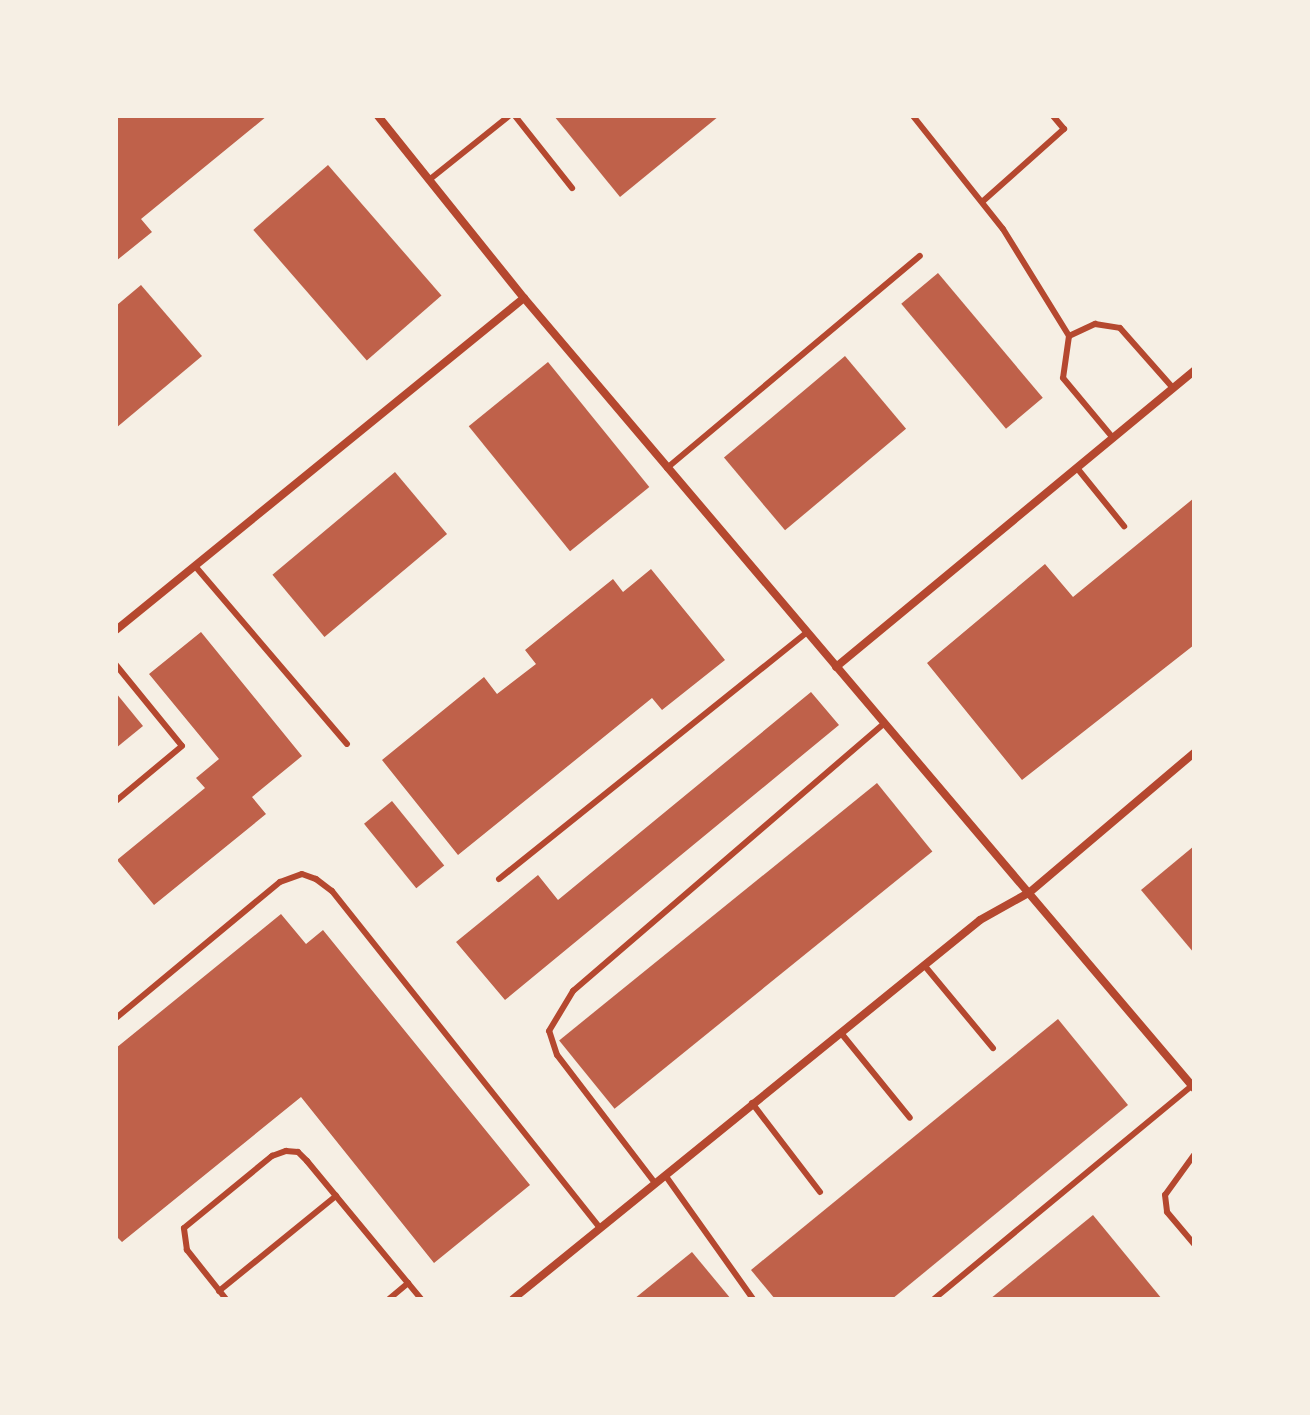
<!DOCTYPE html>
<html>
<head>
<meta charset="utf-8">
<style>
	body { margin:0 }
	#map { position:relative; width:1310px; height:1415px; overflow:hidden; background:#f6efe4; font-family:"Titillium Web",sans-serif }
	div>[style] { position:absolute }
	.building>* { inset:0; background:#bf614a; transform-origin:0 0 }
	.service>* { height:6px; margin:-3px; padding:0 3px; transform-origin:3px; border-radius:3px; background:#b5482f }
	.minor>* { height:8px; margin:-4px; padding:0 4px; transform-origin:4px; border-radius:4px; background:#b5482f }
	span { translate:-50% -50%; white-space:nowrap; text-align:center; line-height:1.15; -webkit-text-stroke:8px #f6efe4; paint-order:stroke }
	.frame { position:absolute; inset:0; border:118px solid #f6efe4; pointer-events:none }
</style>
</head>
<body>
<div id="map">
	<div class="building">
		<i style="clip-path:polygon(116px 116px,267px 116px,141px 219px,152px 232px,116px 261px)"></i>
		<i style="clip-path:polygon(554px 116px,719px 116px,620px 197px)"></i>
		<i style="left:328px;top:165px;width:173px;height:99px;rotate:49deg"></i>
		<i style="left:938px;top:273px;width:163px;height:48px;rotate:50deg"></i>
		<i style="clip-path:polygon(141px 285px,202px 356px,116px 428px,116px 306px)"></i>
		<i style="left:845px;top:356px;width:95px;height:158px;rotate:50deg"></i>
		<i style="left:548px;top:362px;width:161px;height:102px;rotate:51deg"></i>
		<i style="left:395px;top:472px;width:81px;height:160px;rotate:50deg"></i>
		<i style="clip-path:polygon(1194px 498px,1194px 645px,1022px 780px,927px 663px,1045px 564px,1073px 597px)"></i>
		<i style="clip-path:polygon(651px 569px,725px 660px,662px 710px,652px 698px,458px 855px,382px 760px,484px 677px,497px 694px,536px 664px,525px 650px,613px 579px,623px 592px)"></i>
		<i style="clip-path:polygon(201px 632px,302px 756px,252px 797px,266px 814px,154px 905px,117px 860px,205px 788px,196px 778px,219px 759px,149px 674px)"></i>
		<i style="clip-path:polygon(811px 692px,839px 725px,505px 1000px,456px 942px,538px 875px,558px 900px)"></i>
		<i style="clip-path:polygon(116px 693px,143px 726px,116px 748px)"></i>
		<i style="left:877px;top:783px;width:88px;height:409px;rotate:51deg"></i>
		<i style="left:392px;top:801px;width:83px;height:36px;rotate:51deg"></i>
		<i style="clip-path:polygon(1194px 846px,1194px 953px,1141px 890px)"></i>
		<i style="clip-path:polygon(281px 914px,306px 944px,323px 930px,530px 1185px,434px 1263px,301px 1097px,122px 1242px,116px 1236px,116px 1048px)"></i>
		<i style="clip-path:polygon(1058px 1019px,1128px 1105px,892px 1299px,775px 1299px,751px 1270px)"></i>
		<i style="clip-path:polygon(1093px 1215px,1162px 1299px,990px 1299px)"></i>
		<i style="clip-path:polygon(692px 1252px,731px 1299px,634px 1299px)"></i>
	</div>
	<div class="service">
		<i style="left:515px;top:116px;width:92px;rotate:51.6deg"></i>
		<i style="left:913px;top:116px;width:144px;rotate:51.5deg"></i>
		<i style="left:1003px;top:229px;width:126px;rotate:58.3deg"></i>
		<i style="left:1069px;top:336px;width:42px;rotate:98.1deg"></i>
		<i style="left:1063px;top:378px;width:78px;rotate:50.2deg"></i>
		<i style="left:429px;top:180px;width:102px;rotate:-38.7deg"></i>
		<i style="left:982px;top:202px;width:110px;rotate:-41.7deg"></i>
		<i style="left:1064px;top:129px;width:17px;rotate:-130deg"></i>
		<i style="left:1069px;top:336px;width:29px;rotate:-25deg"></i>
		<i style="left:1095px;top:324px;width:25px;rotate:9deg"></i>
		<i style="left:1120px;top:328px;width:80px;rotate:48.5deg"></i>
		<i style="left:667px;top:468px;width:330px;rotate:-40deg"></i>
		<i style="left:1077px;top:468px;width:75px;rotate:51deg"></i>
		<i style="left:195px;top:566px;width:234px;rotate:49.5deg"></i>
		<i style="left:116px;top:665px;width:104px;rotate:50.8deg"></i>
		<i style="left:182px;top:746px;width:86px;rotate:140.2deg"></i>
		<i style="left:499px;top:879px;width:395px;rotate:-38.7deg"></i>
		<i style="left:924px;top:965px;width:108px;rotate:50.3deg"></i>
		<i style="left:116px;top:1018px;width:213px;rotate:-39.7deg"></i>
		<i style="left:280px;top:882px;width:23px;rotate:-20deg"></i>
		<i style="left:302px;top:874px;width:15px;rotate:20deg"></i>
		<i style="left:316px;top:879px;width:20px;rotate:37deg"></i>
		<i style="left:332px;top:891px;width:431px;rotate:51.5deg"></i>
		<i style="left:841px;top:1033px;width:109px;rotate:50.9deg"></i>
		<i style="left:752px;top:1103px;width:112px;rotate:52.6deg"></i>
		<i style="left:1194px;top:1155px;width:49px;rotate:125.9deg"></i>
		<i style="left:1165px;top:1195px;width:17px;rotate:83deg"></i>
		<i style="left:1167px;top:1212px;width:42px;rotate:49.8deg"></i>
		<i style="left:665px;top:1175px;width:152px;rotate:54.6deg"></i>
		<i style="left:655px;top:1183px;width:161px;rotate:-127.4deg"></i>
		<i style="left:557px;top:1055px;width:25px;rotate:-108deg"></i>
		<i style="left:549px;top:1031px;width:47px;rotate:-59deg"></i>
		<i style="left:573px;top:991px;width:411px;rotate:-40.7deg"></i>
		<i style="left:219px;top:1291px;width:151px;rotate:-39.1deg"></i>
		<i style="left:226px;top:1299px;width:63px;rotate:-128.5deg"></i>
		<i style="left:187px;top:1250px;width:22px;rotate:-98deg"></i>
		<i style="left:184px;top:1228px;width:114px;rotate:-39.3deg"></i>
		<i style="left:272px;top:1156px;width:15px;rotate:-20deg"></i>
		<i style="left:286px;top:1151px;width:12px;rotate:5deg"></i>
		<i style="left:298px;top:1152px;width:13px;rotate:45deg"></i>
		<i style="left:307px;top:1161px;width:179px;rotate:50.4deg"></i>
		<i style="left:389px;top:1299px;width:25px;rotate:-40deg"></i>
		<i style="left:934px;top:1299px;width:337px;rotate:-39.6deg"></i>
	</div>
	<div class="minor">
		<i style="left:378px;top:116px;width:233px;rotate:51.3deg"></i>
		<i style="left:524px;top:298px;width:1036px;rotate:49.7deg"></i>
		<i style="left:116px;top:630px;width:526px;rotate:-39.14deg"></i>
		<i style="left:836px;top:667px;width:465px;rotate:-39.6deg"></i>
		<i style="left:513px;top:1299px;width:601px;rotate:-39.06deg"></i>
		<i style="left:980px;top:920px;width:57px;rotate:-29.2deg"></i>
		<i style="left:1030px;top:892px;width:215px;rotate:-40.3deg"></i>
	</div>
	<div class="frame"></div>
</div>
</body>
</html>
